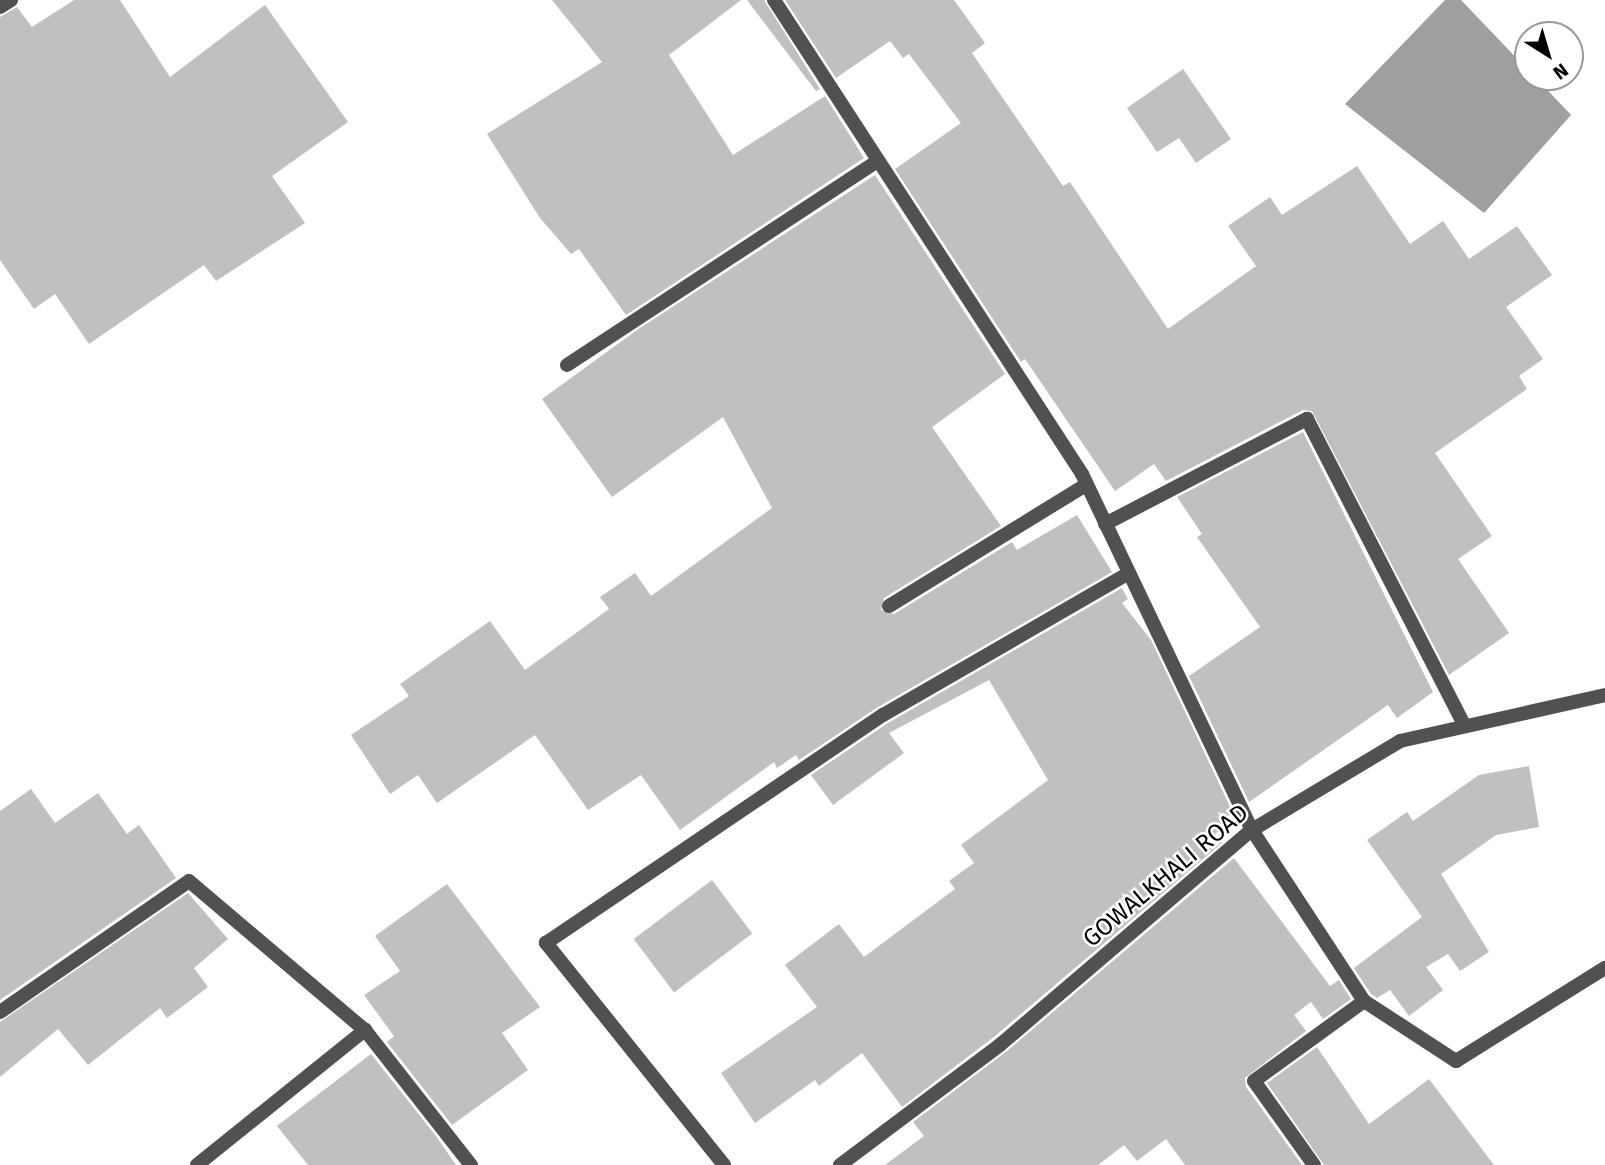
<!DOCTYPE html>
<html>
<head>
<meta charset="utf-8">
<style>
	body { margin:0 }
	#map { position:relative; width:1605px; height:1165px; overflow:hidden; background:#fff; font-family:"Fira Sans",sans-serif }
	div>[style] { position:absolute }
	.water>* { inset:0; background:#9f9f9f }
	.building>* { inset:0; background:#c0c0c0; transform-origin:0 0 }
	.minor>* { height:14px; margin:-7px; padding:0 7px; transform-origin:7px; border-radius:7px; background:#515151 }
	span { translate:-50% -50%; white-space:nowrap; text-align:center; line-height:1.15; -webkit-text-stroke:5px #fff; paint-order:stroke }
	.street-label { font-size:24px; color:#000 }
	.north { position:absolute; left:1514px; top:21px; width:70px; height:70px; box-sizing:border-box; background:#fff; border:2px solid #999; border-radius:50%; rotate:143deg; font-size:19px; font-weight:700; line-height:28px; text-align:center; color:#000 }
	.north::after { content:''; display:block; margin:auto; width:24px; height:32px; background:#000; clip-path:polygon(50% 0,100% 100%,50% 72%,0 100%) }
</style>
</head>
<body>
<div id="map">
	<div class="water">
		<i style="clip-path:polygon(1445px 0,1461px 0,1528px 70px,1528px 77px,1535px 77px,1571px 115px,1484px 213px,1345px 104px)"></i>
	</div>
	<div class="building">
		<i style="clip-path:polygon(74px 0,120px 0,170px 77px,265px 5px,348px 122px,272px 176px,305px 223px,216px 281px,204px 265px,89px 344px,55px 294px,34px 309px,0 260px,0 17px,17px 7px,32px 27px)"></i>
		<i style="clip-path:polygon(552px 0,741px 0,669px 55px,733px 155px,825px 96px,864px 158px,626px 315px,579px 249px,571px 254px,540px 218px,487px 134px,602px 62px)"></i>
		<i style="clip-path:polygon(747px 0,764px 0,820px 89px,816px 91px)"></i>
		<i style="clip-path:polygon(785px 0,954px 0,985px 43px,972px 53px,1063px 186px,1070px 182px,1168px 329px,1256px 266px,1228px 226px,1270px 197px,1282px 215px,1357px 166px,1410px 244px,1443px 221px,1469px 259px,1517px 226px,1552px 275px,1506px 307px,1543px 359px,1519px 376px,1527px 389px,1435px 453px,1492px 536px,1458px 559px,1509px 633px,1449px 675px,1312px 411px,1303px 410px,1166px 481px,1154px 464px,1115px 491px,1025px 359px,1021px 362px,895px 169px,961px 123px,909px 54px,903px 58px,890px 41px,836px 78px)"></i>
		<i style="clip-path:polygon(1183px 69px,1231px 139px,1196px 163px,1179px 138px,1157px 152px,1127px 108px)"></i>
		<i style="clip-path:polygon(875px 175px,1005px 374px,932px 427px,1001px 526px,884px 598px,881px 610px,894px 614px,1012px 542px,1017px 550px,1077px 515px,1112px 572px,878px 707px,799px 760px,796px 755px,777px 768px,774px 762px,680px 830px,641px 775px,588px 810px,535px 735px,437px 803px,418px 775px,390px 794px,351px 735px,409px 696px,400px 684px,490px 621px,525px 670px,609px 609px,600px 597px,635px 573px,651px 596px,772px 508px,723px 417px,612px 497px,542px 399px,637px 330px)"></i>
		<i style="clip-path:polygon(1303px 432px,1433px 692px,1397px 718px,1388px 705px,1249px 802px,1189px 676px,1260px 627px,1197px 537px,1202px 534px,1177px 497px)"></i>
		<i style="clip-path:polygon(1122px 588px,1128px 599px,1122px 603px,1151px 640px,1233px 813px,1227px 817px,1231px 822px,1215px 834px,1222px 843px,995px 1036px,902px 1107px,862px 1053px,819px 1086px,815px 1080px,755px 1123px,721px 1073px,817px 1007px,785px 965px,839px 924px,864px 957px,955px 889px,949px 881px,974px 863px,961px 845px,1048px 780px,989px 680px,889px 733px,904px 753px,833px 805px,811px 775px,888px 723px)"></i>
		<i style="clip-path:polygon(1529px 766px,1539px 827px,1496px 835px,1441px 874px,1489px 952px,1460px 971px,1448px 954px,1426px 967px,1443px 990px,1409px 1016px,1390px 990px,1377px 998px,1371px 994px,1354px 968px,1422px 917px,1367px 840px,1407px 812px,1413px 821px,1479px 775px)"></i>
		<i style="clip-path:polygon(31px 789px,55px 823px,98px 793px,127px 834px,139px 825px,176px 878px,0 1000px,0 811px)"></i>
		<i style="clip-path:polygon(1234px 858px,1330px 986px,1339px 980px,1351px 999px,1323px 1019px,1311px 1002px,1294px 1015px,1306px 1031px,1245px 1078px,1246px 1087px,1302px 1165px,1185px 1165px,1166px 1139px,1137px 1161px,1124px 1145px,1098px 1165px,885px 1165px,924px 1136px,913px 1122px,1007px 1051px)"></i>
		<i style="left:712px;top:880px;width:67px;height:98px;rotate:53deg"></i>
		<i style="clip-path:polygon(447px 884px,540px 1007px,502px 1033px,528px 1070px,452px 1125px,387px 1042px,394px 1036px,364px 995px,400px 971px,375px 936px)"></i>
		<i style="clip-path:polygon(188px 893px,228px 939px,194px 968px,208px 987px,167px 1018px,160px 1008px,88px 1065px,58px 1029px,0 1077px,0 1022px)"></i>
		<i style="clip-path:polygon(1317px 1047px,1369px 1124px,1429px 1079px,1494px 1165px,1324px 1165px,1267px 1083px)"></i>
		<i style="clip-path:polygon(371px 1054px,436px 1136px,456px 1165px,308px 1165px,277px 1126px)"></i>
	</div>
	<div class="minor">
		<i style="left:774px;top:0;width:565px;rotate:56.98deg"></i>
		<i style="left:1082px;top:474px;width:395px;rotate:64.5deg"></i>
		<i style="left:1252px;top:830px;width:204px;rotate:56.8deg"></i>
		<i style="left:1364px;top:1001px;width:110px;rotate:33.1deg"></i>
		<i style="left:1456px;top:1061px;width:176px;rotate:-32deg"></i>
		<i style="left:0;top:7px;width:13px;rotate:-32deg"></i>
		<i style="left:567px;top:365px;width:372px;rotate:-33.3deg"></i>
		<i style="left:1105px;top:524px;width:228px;rotate:-27.5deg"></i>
		<i style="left:1307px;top:419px;width:345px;rotate:62.8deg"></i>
		<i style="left:889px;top:606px;width:231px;rotate:-31.6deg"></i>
		<i style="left:0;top:1012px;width:230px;rotate:-34.7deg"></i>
		<i style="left:189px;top:881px;width:231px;rotate:40.3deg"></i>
		<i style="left:365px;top:1030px;width:172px;rotate:51.9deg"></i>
		<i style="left:197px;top:1165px;width:216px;rotate:-38.8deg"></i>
		<i style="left:724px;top:1165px;width:285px;rotate:-128.7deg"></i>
		<i style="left:546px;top:943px;width:407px;rotate:-34.1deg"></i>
		<i style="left:883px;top:715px;width:284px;rotate:-30deg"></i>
		<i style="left:840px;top:1165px;width:201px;rotate:-36.9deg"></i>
		<i style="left:1001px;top:1044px;width:330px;rotate:-40.5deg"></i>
		<i style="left:1252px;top:830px;width:173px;rotate:-31deg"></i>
		<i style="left:1400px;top:741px;width:210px;rotate:-12.6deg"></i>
		<i style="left:1314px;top:1165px;width:103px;rotate:-125.5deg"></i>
		<i style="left:1254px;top:1081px;width:136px;rotate:-36deg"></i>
	</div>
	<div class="street-label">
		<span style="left:1166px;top:876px;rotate:-40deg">GOWALKHALI ROAD</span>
	</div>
	<div class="north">N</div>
</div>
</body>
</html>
